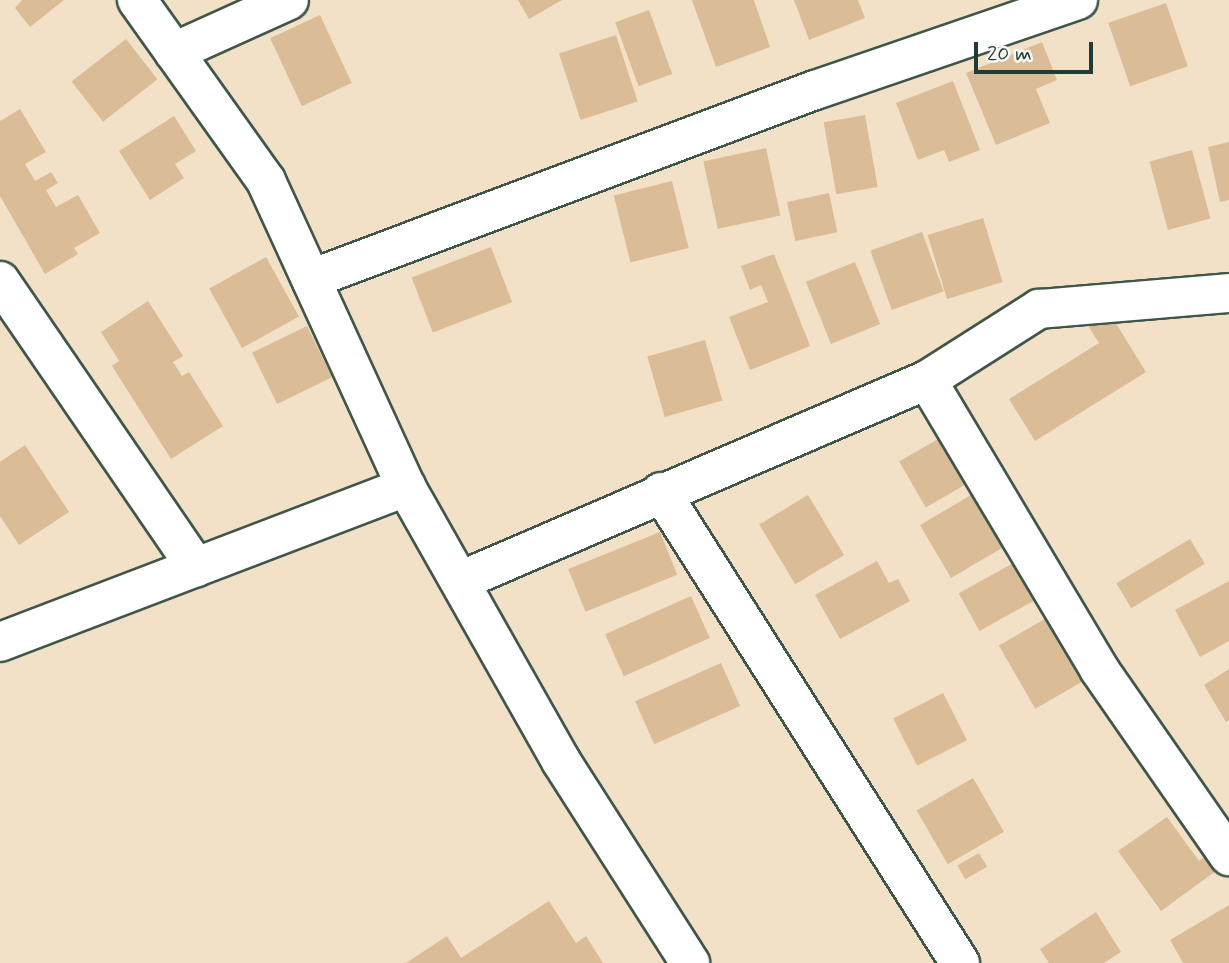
<!DOCTYPE html>
<html>
<head>
<meta charset="utf-8">
<style>
	body { margin:0 }
	#map { position:relative; width:1229px; height:963px; overflow:hidden; background:#f2e1c6; font-family:Mynerve,sans-serif }
	div>[style] { position:absolute }
	.building>* { inset:0; background:#dabd96; transform-origin:0 0 }
	.roads { filter:drop-shadow(2px 0 #3f564a) drop-shadow(-2px 0 #3f564a) drop-shadow(0 2px #3f564a) drop-shadow(0 -2px #3f564a) }
	.minor>* { height:38px; margin:-19px; padding:0 19px; transform-origin:19px; border-radius:19px; background:#fff }
	.tertiary>* { height:38px; margin:-19px; padding:0 19px; transform-origin:19px; border-radius:19px; background:#fff }
	span { translate:-50% -50%; white-space:nowrap; text-align:center; line-height:1.15; -webkit-text-stroke:5px #f6f6f2; paint-order:stroke }
	.scale { position:absolute; left:974px; top:42px; width:119px; height:32px; box-sizing:border-box; border:4px solid #1f3d34; border-top:0; padding-left:9px; font-size:21px; line-height:24px; white-space:nowrap; color:#1f3d34; -webkit-text-stroke:5px #f6f6f2; paint-order:stroke }
</style>
</head>
<body>
<div id="map">
	<div class="building">
		<i style="clip-path:polygon(22px 0,64px 0,30px 27px,15px 8px)"></i>
		<i style="clip-path:polygon(518px 0,562px 0,529px 19px)"></i>
		<i style="clip-path:polygon(692px 0,754px 0,770px 47px,716px 67px)"></i>
		<i style="clip-path:polygon(794px 0,858px 0,865px 18px,809px 40px)"></i>
		<i style="left:1166px;top:3px;width:67px;height:61px;rotate:71deg"></i>
		<i style="left:649px;top:10px;width:68px;height:36px;rotate:70deg"></i>
		<i style="left:320px;top:15px;width:75px;height:55px;rotate:65deg"></i>
		<i style="left:616px;top:35px;width:70px;height:60px;rotate:72deg"></i>
		<i style="left:126px;top:39px;width:51px;height:69px;rotate:52deg"></i>
		<i style="clip-path:polygon(1042px 42px,1057px 80px,1036px 89px,1050px 123px,996px 145px,966px 73px)"></i>
		<i style="clip-path:polygon(953px 81px,980px 150px,949px 162px,944px 150px,918px 160px,896px 103px)"></i>
		<i style="clip-path:polygon(20px 109px,46px 152px,25px 164px,35px 181px,51px 172px,58px 183px,46px 190px,56px 207px,78px 195px,100px 233px,74px 248px,78px 254px,45px 274px,0 196px,0 121px)"></i>
		<i style="left:865px;top:115px;width:73px;height:42px;rotate:80deg"></i>
		<i style="clip-path:polygon(174px 116px,196px 151px,175px 164px,184px 178px,150px 200px,119px 151px)"></i>
		<i style="clip-path:polygon(1229px 142px,1229px 200px,1220px 202px,1208px 147px)"></i>
		<i style="left:766px;top:148px;width:69px;height:64px;rotate:78deg"></i>
		<i style="left:1192px;top:150px;width:71px;height:44px;rotate:75deg"></i>
		<i style="left:672px;top:181px;width:69px;height:60px;rotate:76deg"></i>
		<i style="left:829px;top:193px;width:40px;height:43px;rotate:78deg"></i>
		<i style="left:983px;top:218px;width:67px;height:58px;rotate:73deg"></i>
		<i style="left:922px;top:232px;width:63px;height:55px;rotate:70deg"></i>
		<i style="left:491px;top:247px;width:59px;height:85px;rotate:69deg"></i>
		<i style="clip-path:polygon(774px 254px,810px 346px,750px 370px,729px 317px,768px 302px,761px 285px,750px 290px,741px 266px)"></i>
		<i style="left:266px;top:257px;width:68px;height:65px;rotate:61deg"></i>
		<i style="left:855px;top:262px;width:67px;height:53px;rotate:68deg"></i>
		<i style="clip-path:polygon(148px 301px,183px 356px,173px 362px,182px 376px,189px 372px,223px 426px,171px 459px,112px 366px,119px 361px,101px 332px)"></i>
		<i style="clip-path:polygon(1109px 312px,1146px 372px,1035px 441px,1009px 399px,1099px 343px,1087px 324px)"></i>
		<i style="left:307px;top:326px;width:57px;height:61px;rotate:64deg"></i>
		<i style="left:705px;top:340px;width:63px;height:60px;rotate:74deg"></i>
		<i style="left:952px;top:431px;width:53px;height:61px;rotate:60deg"></i>
		<i style="clip-path:polygon(25px 445px,69px 512px,19px 545px,0 516px,0 462px)"></i>
		<i style="clip-path:polygon(983px 488px,1016px 532px,999px 542px,1002px 548px,951px 578px,920px 525px)"></i>
		<i style="left:808px;top:495px;width:70px;height:57px;rotate:59deg"></i>
		<i style="left:660px;top:532px;width:46px;height:99px;rotate:68deg"></i>
		<i style="left:1190px;top:539px;width:29px;height:86px;rotate:59deg"></i>
		<i style="left:1026px;top:556px;width:43px;height:77px;rotate:61deg"></i>
		<i style="clip-path:polygon(877px 561px,889px 583px,898px 579px,910px 601px,840px 639px,815px 595px)"></i>
		<i style="clip-path:polygon(1229px 581px,1229px 641px,1200px 657px,1175px 610px)"></i>
		<i style="left:691px;top:596px;width:46px;height:94px;rotate:66deg"></i>
		<i style="left:1062px;top:609px;width:73px;height:73px;rotate:60deg"></i>
		<i style="left:721px;top:663px;width:47px;height:94px;rotate:66deg"></i>
		<i style="clip-path:polygon(1229px 669px,1229px 720px,1226px 722px,1204px 685px)"></i>
		<i style="left:943px;top:693px;width:53px;height:56px;rotate:63deg"></i>
		<i style="left:973px;top:778px;width:62px;height:65px;rotate:60deg"></i>
		<i style="clip-path:polygon(1167px 817px,1199px 861px,1210px 853px,1220px 868px,1161px 911px,1118px 851px)"></i>
		<i style="left:979px;top:853px;width:16px;height:25px;rotate:60deg"></i>
		<i style="clip-path:polygon(549px 901px,576px 943px,586px 936px,603px 963px,406px 963px,447px 936px,461px 958px)"></i>
		<i style="clip-path:polygon(1229px 905px,1229px 963px,1183px 963px,1170px 940px)"></i>
		<i style="clip-path:polygon(1096px 912px,1121px 952px,1104px 963px,1049px 963px,1040px 949px)"></i>
	</div>
	<div class="roads">
		<div class="minor">
			<i style="left:174px;top:52px;width:126px;rotate:-24.3deg"></i>
			<i style="left:311px;top:279px;width:538px;rotate:-20.56deg"></i>
			<i style="left:815px;top:90px;width:278px;rotate:-18.9deg"></i>
			<i style="left:0;top:281px;width:347px;rotate:55.6deg"></i>
			<i style="left:927px;top:380px;width:336px;rotate:59.2deg"></i>
			<i style="left:1099px;top:669px;width:228px;rotate:55.2deg"></i>
			<i style="left:661px;top:492px;width:558px;rotate:57.59deg"></i>
			<i style="left:460px;top:581px;width:508px;rotate:-23.29deg"></i>
			<i style="left:927px;top:380px;width:133px;rotate:-32.4deg"></i>
			<i style="left:1039px;top:309px;width:191px;rotate:-4.8deg"></i>
			<i style="left:0;top:642px;width:435px;rotate:-20.9deg"></i>
		</div>
		<div class="tertiary">
			<i style="left:137px;top:0;width:222px;rotate:54.5deg"></i>
			<i style="left:266px;top:181px;width:337px;rotate:65.4deg"></i>
			<i style="left:406px;top:487px;width:315px;rotate:60.5deg"></i>
			<i style="left:561px;top:761px;width:240px;rotate:57.4deg"></i>
		</div>
	</div>
	<div class="scale">20 m</div>
</div>
</body>
</html>
